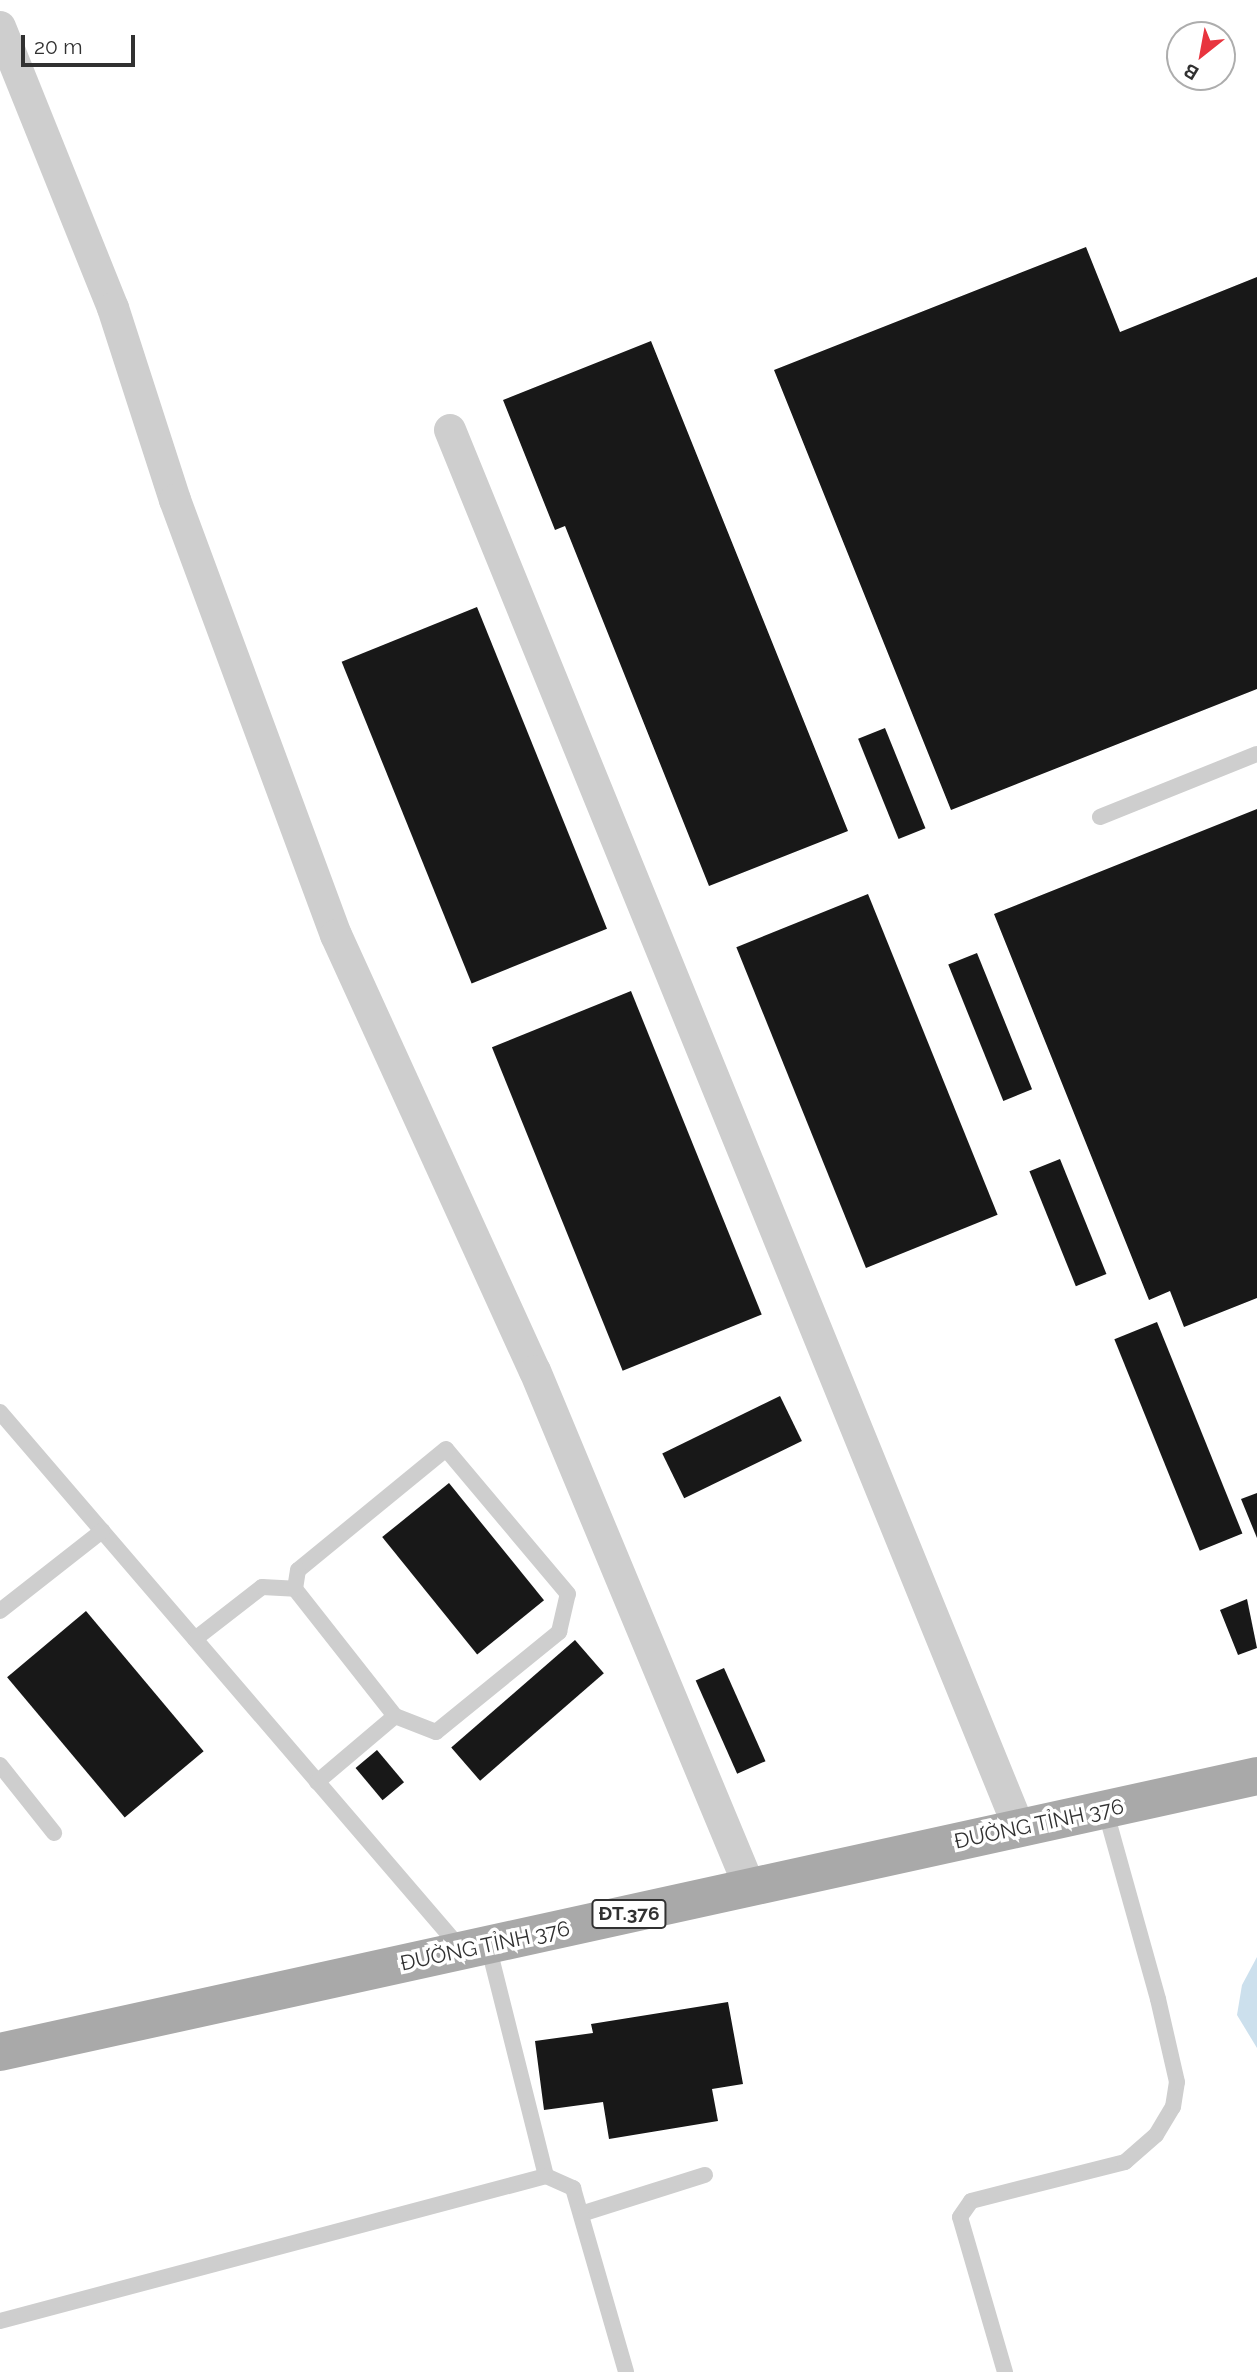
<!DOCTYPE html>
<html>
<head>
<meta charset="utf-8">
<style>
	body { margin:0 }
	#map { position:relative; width:1257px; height:2372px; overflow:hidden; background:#fff; font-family:Raleway,sans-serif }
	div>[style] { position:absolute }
	.water>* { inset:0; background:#cce0ed }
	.building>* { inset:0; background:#181818; transform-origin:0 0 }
	.service>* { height:16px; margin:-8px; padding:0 8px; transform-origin:8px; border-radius:8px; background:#cecece }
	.minor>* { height:32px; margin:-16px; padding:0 16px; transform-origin:16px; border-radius:16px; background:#cecece }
	.primary>* { height:38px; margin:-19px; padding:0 19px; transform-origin:19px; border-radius:19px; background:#a9a9a9 }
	span { translate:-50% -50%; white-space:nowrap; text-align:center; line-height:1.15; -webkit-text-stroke:7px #fff; paint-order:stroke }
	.shield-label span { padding:2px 5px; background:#fff; border:2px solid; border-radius:5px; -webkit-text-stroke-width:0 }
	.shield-label { font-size:19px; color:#313131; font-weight:700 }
	.street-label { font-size:21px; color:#313131 }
	.north { position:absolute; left:1166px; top:21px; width:70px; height:70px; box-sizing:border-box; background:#fff; border:2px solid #adadad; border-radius:50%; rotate:211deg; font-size:19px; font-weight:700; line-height:28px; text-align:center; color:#313131 }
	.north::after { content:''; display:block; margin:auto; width:24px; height:32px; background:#e8343e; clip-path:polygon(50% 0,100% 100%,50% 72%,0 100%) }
	.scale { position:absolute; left:21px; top:35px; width:114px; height:32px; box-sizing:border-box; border:4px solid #313131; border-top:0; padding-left:9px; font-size:21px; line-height:24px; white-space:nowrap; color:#313131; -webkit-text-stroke:5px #fff; paint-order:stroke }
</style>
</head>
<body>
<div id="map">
	<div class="water">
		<i style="clip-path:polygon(1257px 1957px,1257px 2048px,1237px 2015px,1242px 1985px)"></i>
	</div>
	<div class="building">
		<i style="clip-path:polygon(1086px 247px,1120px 332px,1257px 277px,1257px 689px,951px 810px,774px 370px)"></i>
		<i style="clip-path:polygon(651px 341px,848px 831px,709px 886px,565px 526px,555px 530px,503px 400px)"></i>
		<i style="left:477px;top:607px;width:347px;height:146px;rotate:68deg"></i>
		<i style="left:885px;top:728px;width:108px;height:29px;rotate:68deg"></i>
		<i style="clip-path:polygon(1257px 809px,1257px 1298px,1184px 1327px,1170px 1291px,1149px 1300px,994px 914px)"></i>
		<i style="left:868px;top:894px;width:346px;height:142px;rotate:68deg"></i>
		<i style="left:977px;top:953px;width:147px;height:31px;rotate:68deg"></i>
		<i style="left:631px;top:991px;width:349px;height:150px;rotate:68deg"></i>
		<i style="left:1060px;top:1159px;width:124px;height:33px;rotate:68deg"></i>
		<i style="left:1157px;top:1322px;width:228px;height:46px;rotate:68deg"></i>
		<i style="left:780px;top:1396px;width:50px;height:131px;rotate:64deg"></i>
		<i style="left:449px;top:1483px;width:151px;height:86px;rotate:51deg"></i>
		<i style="clip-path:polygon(1257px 1493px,1257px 1538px,1241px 1499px)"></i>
		<i style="clip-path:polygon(1247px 1599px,1257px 1648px,1238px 1655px,1220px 1610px)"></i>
		<i style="left:86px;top:1611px;width:183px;height:103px;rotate:50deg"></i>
		<i style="left:575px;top:1640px;width:44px;height:164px;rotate:49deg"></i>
		<i style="left:724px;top:1668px;width:102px;height:31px;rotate:66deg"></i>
		<i style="left:377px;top:1750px;width:42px;height:28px;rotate:50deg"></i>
		<i style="clip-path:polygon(728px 2002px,743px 2084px,712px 2089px,718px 2121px,609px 2139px,603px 2102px,544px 2110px,535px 2041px,593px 2033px,591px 2024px)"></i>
	</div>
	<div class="service">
		<i style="left:1100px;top:817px;width:169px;rotate:-21.9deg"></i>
		<i style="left:0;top:1412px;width:708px;rotate:49.35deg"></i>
		<i style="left:0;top:1611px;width:130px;rotate:-38.1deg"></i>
		<i style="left:195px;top:1639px;width:85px;rotate:-37.8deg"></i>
		<i style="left:262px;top:1587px;width:33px;rotate:3deg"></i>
		<i style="left:295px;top:1589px;width:162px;rotate:51.8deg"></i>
		<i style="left:395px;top:1716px;width:44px;rotate:21.3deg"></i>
		<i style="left:436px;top:1732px;width:159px;rotate:-39.1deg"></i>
		<i style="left:559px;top:1632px;width:39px;rotate:-77deg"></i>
		<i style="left:568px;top:1594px;width:189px;rotate:-130.1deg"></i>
		<i style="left:446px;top:1449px;width:191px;rotate:140.7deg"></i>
		<i style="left:298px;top:1570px;width:19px;rotate:99deg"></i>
		<i style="left:0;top:1765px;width:87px;rotate:51.5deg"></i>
		<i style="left:317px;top:1782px;width:102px;rotate:-40.2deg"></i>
		<i style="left:488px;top:1945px;width:238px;rotate:75.9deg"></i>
		<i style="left:581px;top:2214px;width:130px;rotate:-17.5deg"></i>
		<i style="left:0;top:2321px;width:565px;rotate:-14.87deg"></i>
		<i style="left:546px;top:2176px;width:30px;rotate:24deg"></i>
		<i style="left:573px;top:2188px;width:191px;rotate:73.9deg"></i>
		<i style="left:1005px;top:2372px;width:161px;rotate:-106.2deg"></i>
		<i style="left:960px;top:2217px;width:19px;rotate:-55deg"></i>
		<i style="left:971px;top:2201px;width:159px;rotate:-14.2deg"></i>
		<i style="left:1125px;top:2162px;width:41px;rotate:-41.1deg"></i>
		<i style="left:1156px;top:2135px;width:33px;rotate:-59deg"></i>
		<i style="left:1173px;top:2107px;width:25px;rotate:-81deg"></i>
		<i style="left:1177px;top:2082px;width:85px;rotate:-102.9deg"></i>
		<i style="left:1158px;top:1999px;width:197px;rotate:-105.6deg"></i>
	</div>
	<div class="minor">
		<i style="left:0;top:27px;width:303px;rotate:68.1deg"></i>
		<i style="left:113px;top:308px;width:202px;rotate:72.1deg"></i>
		<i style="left:175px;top:500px;width:464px;rotate:69.7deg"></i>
		<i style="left:336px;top:935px;width:479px;rotate:65.5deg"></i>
		<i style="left:535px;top:1371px;width:560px;rotate:67.42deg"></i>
		<i style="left:450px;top:430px;width:1509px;rotate:67.85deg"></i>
	</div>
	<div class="primary">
		<i style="left:0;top:2052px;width:1287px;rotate:-12.38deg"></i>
	</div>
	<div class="shield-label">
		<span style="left:629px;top:1914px">ĐT.376</span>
	</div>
	<div class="street-label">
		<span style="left:1039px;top:1824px;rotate:-12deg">ĐƯỜNG TỈNH 376</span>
		<span style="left:485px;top:1946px;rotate:-12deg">ĐƯỜNG TỈNH 376</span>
	</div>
	<div class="north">B</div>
	<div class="scale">20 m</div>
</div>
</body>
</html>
